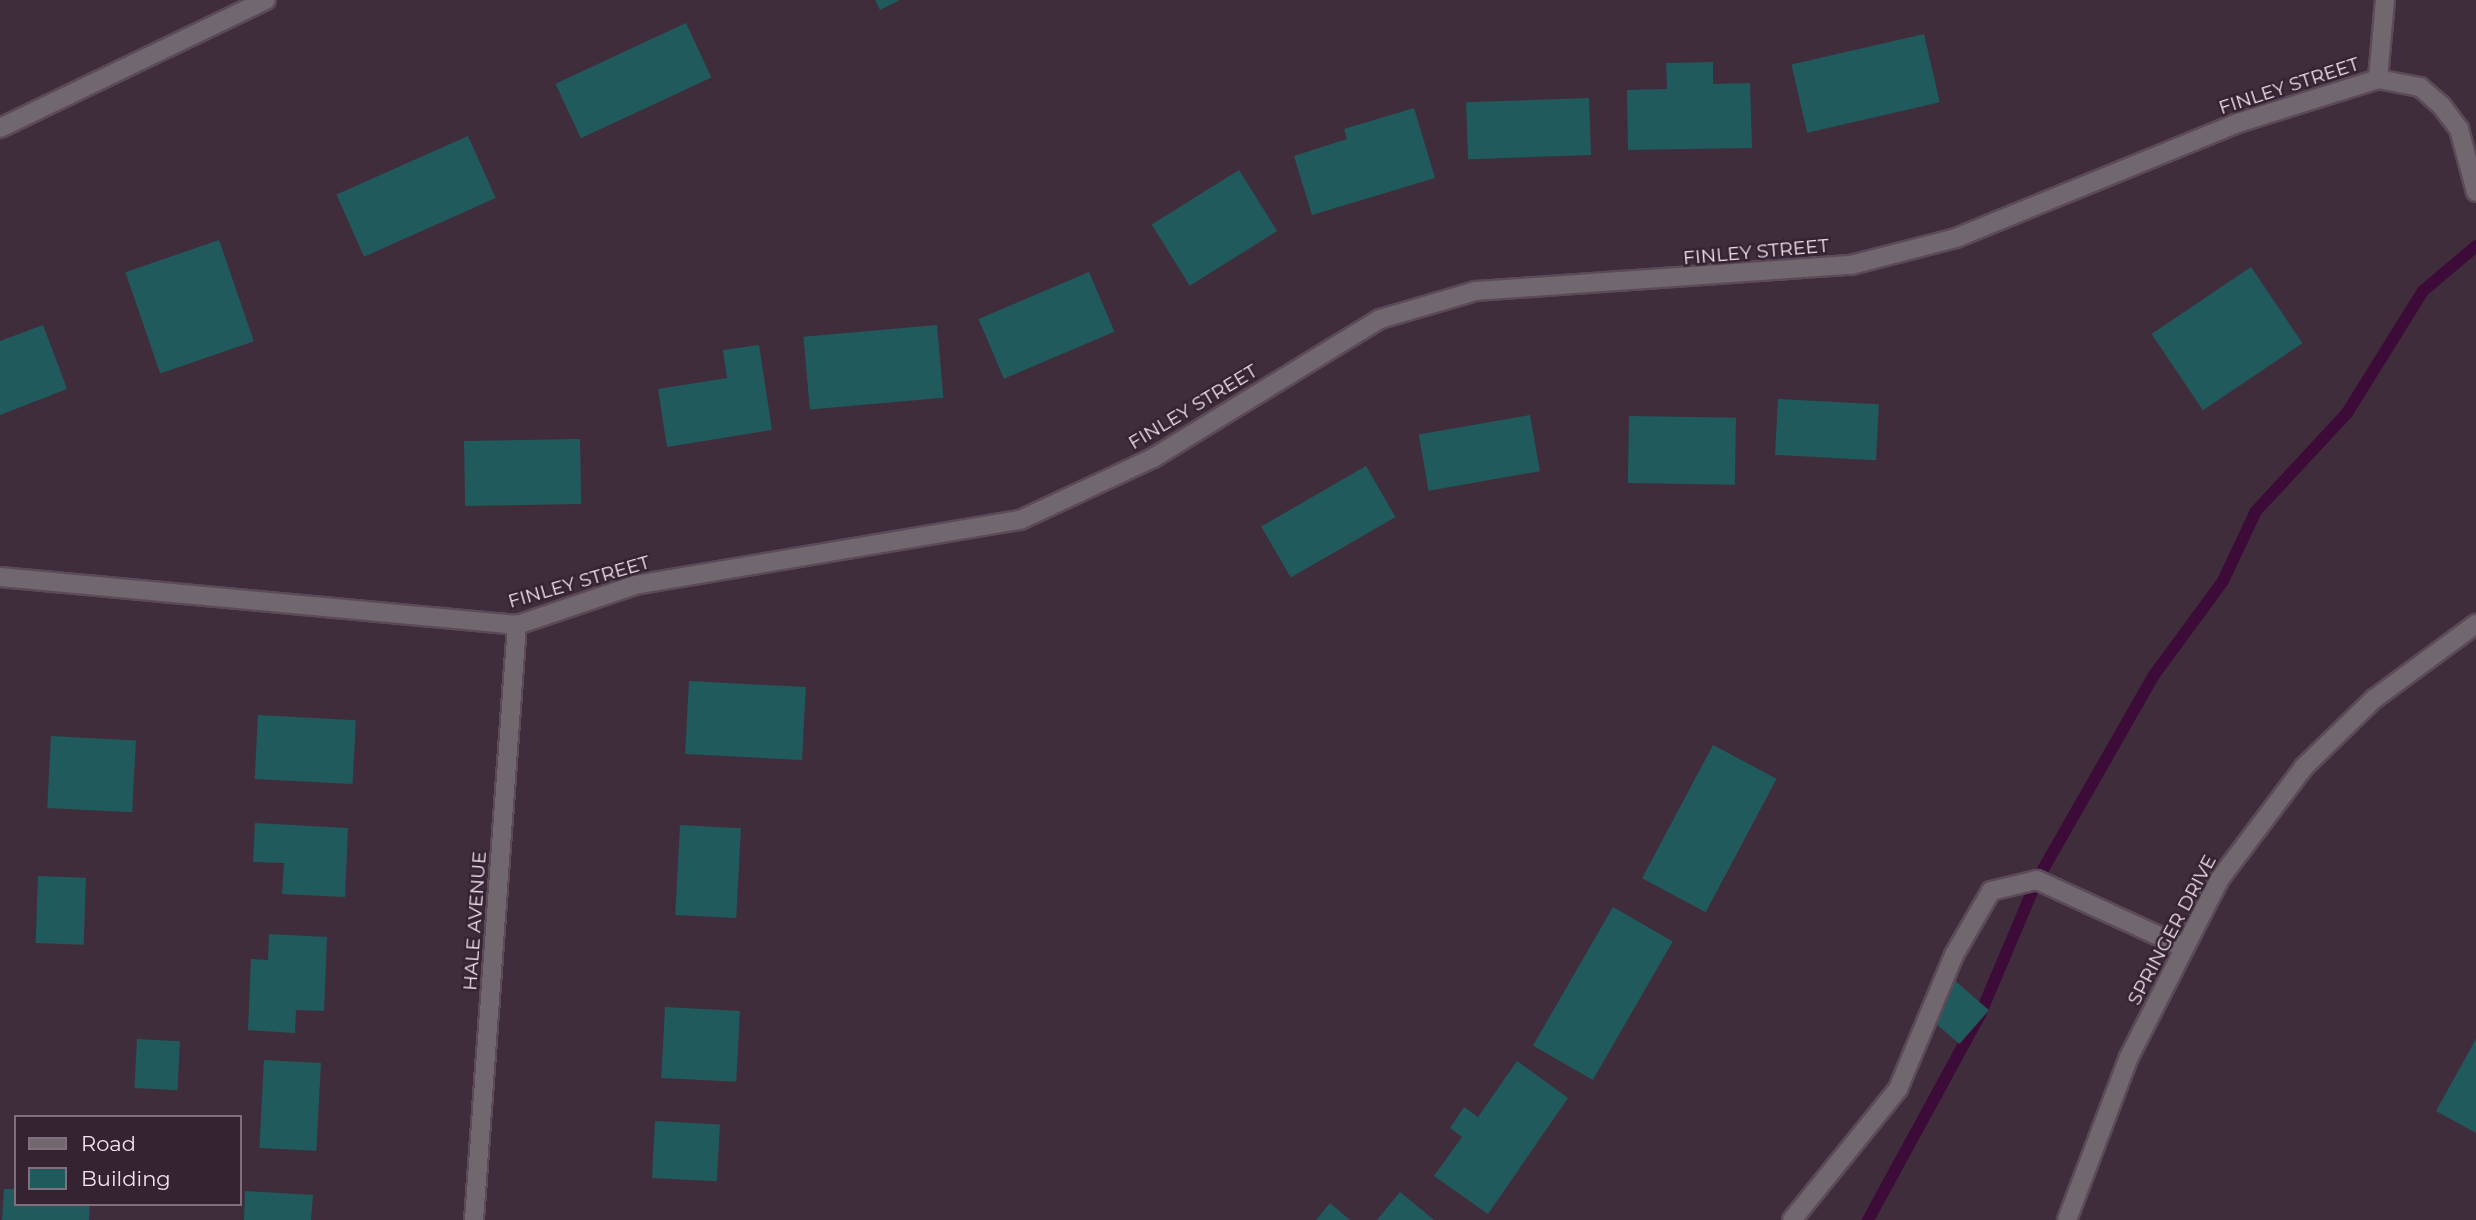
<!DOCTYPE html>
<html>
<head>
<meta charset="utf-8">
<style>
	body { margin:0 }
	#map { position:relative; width:2476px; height:1220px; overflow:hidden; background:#402d3c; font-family:Montserrat,sans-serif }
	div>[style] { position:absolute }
	.stream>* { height:12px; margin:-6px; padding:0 6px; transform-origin:6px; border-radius:6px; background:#3d0b38 }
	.building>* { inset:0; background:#215a5c; transform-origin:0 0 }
	.roads { filter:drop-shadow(2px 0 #5c4a58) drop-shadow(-2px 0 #5c4a58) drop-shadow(0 2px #5c4a58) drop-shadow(0 -2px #5c4a58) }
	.street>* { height:18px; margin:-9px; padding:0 9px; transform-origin:9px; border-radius:9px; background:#71676f }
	span { translate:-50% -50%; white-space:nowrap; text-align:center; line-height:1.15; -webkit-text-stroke:5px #352332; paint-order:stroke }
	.street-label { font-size:19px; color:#f0e4ee }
	.legend { position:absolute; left:14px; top:1115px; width:228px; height:91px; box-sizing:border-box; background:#352332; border:2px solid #80707d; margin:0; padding:9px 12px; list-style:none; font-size:21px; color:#f0e4ee }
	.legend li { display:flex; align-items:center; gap:14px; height:35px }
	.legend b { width:35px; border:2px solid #80707d }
</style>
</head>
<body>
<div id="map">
	<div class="stream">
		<i style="left:1868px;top:1220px;width:234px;rotate:-61.4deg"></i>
		<i style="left:1980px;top:1015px;width:147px;rotate:-67.1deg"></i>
		<i style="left:2037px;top:880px;width:236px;rotate:-60.3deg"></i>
		<i style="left:2154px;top:675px;width:117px;rotate:-53.7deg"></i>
		<i style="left:2223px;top:581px;width:77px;rotate:-64.8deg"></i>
		<i style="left:2256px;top:511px;width:134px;rotate:-47.1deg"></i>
		<i style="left:2347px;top:413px;width:144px;rotate:-58.1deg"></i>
		<i style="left:2423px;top:291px;width:70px;rotate:-40.3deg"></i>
	</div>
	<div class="building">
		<i style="clip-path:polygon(875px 0,900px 0,880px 10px)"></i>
		<i style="left:686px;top:23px;width:60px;height:144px;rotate:65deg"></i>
		<i style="left:1924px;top:34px;width:70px;height:136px;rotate:77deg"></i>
		<i style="clip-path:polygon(1713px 62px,1713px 84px,1750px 83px,1752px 148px,1628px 150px,1627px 90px,1667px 89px,1666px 63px)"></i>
		<i style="left:1589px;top:98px;width:57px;height:123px;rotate:88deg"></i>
		<i style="clip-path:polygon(1414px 108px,1435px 178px,1312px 215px,1294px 156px,1347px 139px,1344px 129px)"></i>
		<i style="left:468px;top:136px;width:68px;height:144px;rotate:66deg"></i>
		<i style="left:1239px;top:170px;width:72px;height:103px;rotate:58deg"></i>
		<i style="left:219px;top:240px;width:107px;height:99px;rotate:71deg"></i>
		<i style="left:2251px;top:267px;width:92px;height:120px;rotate:56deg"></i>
		<i style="left:1089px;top:272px;width:65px;height:120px;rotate:67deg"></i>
		<i style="clip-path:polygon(43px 325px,67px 389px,0 415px,0 341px)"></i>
		<i style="left:937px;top:325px;width:73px;height:134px;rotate:85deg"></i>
		<i style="clip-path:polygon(759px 345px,772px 430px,667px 447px,658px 389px,727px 378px,723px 350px)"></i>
		<i style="left:1778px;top:399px;width:101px;height:56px;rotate:3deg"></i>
		<i style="left:1530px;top:415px;width:57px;height:113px;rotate:80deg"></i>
		<i style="left:1629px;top:416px;width:107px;height:67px;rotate:1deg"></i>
		<i style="left:580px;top:439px;width:65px;height:116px;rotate:89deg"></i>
		<i style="left:1366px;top:466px;width:59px;height:121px;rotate:60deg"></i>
		<i style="left:689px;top:681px;width:117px;height:73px;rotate:3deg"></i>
		<i style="left:258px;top:715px;width:98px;height:64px;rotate:3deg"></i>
		<i style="left:51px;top:736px;width:85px;height:72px;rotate:3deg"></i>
		<i style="left:1713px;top:745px;width:72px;height:151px;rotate:28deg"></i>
		<i style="clip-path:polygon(255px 823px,348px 828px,345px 897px,282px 894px,284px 863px,253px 862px)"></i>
		<i style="left:680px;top:825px;width:61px;height:90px;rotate:3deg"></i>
		<i style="left:38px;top:876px;width:48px;height:67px;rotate:2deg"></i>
		<i style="left:1613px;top:907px;width:69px;height:160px;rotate:30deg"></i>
		<i style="clip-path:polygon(269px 934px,327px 937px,324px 1011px,296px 1010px,295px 1033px,248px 1030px,251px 959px,268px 960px)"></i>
		<i style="left:1952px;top:978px;width:49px;height:45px;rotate:41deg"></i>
		<i style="left:665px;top:1007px;width:75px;height:71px;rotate:3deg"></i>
		<i style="left:137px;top:1039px;width:43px;height:49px;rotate:3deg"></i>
		<i style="clip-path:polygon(2476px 1039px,2476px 1133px,2436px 1111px)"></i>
		<i style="left:264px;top:1060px;width:57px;height:88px;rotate:3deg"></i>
		<i style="clip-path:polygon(1517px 1061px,1568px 1098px,1488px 1214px,1434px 1176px,1462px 1137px,1450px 1128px,1464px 1107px,1478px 1117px)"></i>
		<i style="left:655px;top:1121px;width:65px;height:57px;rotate:3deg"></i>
		<i style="clip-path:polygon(4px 1189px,16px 1189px,16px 1204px,90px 1204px,89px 1220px,2px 1220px)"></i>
		<i style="clip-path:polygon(245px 1191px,313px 1195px,311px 1220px,244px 1220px)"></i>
		<i style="clip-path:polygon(1400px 1192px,1434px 1220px,1377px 1220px)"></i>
		<i style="clip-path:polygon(1330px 1203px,1350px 1220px,1316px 1220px)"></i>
	</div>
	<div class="roads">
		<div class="street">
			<i style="left:2385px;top:0;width:79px;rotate:95.1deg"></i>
			<i style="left:2378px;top:79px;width:43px;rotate:10.8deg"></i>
			<i style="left:2420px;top:87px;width:28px;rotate:41deg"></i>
			<i style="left:2441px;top:105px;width:30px;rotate:53deg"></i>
			<i style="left:2459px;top:129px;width:65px;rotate:74.9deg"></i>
			<i style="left:0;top:128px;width:295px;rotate:-25.7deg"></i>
			<i style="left:0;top:577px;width:519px;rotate:5.3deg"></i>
			<i style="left:517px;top:625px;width:125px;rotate:-18.7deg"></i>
			<i style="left:635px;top:585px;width:390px;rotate:-9.6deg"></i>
			<i style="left:1020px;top:520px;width:147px;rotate:-25deg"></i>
			<i style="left:1153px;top:458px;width:266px;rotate:-31.5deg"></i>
			<i style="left:1380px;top:319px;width:100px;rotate:-16.3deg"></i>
			<i style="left:1476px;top:291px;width:376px;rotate:-4deg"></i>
			<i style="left:1851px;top:265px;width:108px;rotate:-14.4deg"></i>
			<i style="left:1956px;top:238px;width:305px;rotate:-22.2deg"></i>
			<i style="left:2238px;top:123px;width:147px;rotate:-17.4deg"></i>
			<i style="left:474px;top:1220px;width:597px;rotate:-85.87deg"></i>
			<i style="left:1792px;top:1220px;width:169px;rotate:-51deg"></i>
			<i style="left:1898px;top:1089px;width:145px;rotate:-67.3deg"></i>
			<i style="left:1954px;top:955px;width:74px;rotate:-60deg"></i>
			<i style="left:1991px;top:891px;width:47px;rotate:-13.4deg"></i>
			<i style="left:2037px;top:880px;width:161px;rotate:24.7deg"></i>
			<i style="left:2067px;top:1220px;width:174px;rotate:-69.2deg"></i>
			<i style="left:2129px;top:1057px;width:199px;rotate:-63deg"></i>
			<i style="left:2219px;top:880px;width:141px;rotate:-53deg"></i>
			<i style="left:2304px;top:767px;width:98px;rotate:-44.2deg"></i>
			<i style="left:2374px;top:699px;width:127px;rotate:-36.3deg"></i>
		</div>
	</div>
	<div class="street-label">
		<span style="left:2289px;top:86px;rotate:-18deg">FINLEY STREET</span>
		<span style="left:1756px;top:252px;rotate:-5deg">FINLEY STREET</span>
		<span style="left:1193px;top:407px;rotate:-31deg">FINLEY STREET</span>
		<span style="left:579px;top:582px;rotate:-16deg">FINLEY STREET</span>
		<span style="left:475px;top:921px;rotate:-86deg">HALE AVENUE</span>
		<span style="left:2172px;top:930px;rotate:-62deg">SPRINGER DRIVE</span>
	</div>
	<ul class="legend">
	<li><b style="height:9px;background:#71676f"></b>Road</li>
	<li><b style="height:19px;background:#215a5c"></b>Building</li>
	</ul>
</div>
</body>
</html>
